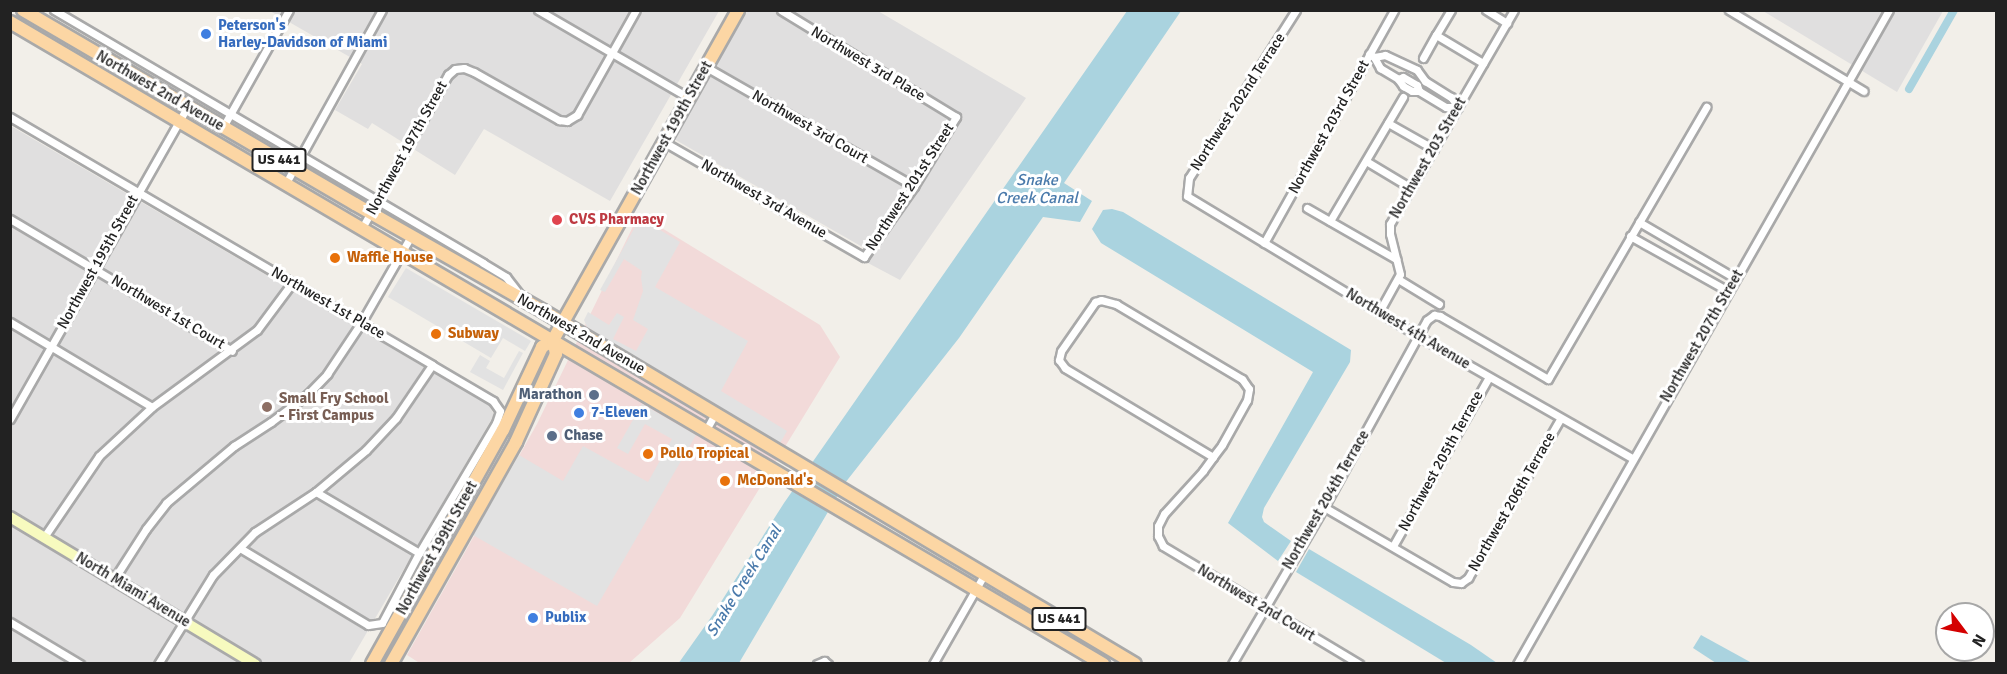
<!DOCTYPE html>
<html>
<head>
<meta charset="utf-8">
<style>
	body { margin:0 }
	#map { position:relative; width:2007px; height:674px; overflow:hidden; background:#f2efe9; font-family:Signika,sans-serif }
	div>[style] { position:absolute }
	.residential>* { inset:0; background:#e0dfdf }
	.commercial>* { inset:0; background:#f2dad9 }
	.parking>* { inset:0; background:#e2e2e2 }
	.water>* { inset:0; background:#aad3df }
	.canal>* { height:8px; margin:-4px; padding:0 4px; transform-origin:4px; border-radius:4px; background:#aad3df }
	.roads { filter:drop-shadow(2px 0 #a9a9a9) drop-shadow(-2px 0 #a9a9a9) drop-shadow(0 2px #a9a9a9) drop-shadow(0 -2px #a9a9a9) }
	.street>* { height:7px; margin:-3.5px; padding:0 3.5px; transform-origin:3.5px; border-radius:3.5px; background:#fff }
	.secondary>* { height:10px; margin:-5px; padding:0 5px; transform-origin:5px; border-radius:5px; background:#f7fabf }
	.primary>* { height:12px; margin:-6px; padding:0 6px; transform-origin:6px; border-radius:6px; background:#fcd6a4 }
	.dots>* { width:16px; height:16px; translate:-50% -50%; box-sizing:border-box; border:3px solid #fff; border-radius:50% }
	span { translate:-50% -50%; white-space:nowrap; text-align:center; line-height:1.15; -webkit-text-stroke:6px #fff; paint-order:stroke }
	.shield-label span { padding:2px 4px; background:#fff; border:2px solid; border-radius:4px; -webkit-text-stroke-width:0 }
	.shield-label { font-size:14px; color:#222; font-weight:700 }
	.shop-label { font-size:15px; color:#366cbe; font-weight:700 }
	.left { translate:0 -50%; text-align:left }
	.street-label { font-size:15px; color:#222 }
	.health-label { font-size:15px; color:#be3a42; font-weight:700 }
	.food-label { font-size:15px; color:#c56008; font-weight:700 }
	.service-label { font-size:15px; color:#4e5e75; font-weight:700 }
	.right { translate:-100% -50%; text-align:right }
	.education-label { font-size:15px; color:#785e54; font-weight:700 }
	.water-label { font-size:16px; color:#4a7aab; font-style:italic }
	.frame { position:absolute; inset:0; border:12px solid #222; pointer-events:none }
	.north { position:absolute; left:1935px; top:602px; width:60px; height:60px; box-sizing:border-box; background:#fff; border:2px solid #a7a7a7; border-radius:50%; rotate:122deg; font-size:16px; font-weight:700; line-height:24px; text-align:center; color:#222 }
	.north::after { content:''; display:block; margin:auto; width:21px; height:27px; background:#d40000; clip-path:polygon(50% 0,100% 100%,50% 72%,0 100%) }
</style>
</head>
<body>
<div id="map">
	<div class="residential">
		<i style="clip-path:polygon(270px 11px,719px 11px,610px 201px,484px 129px,455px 175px,372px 123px,368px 129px,335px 110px,362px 64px)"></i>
		<i style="clip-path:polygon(747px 11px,878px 11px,1026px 98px,900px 280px,868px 263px,873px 253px,674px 139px)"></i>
		<i style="clip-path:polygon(1763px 11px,1943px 11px,1897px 92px)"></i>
		<i style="clip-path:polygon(11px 126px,489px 405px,494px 415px,349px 663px,11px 664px)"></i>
	</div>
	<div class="commercial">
		<i style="clip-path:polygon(639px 214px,820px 325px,840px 357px,680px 618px,629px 663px,421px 664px,407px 655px,537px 424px)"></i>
	</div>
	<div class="parking">
		<i style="clip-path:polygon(640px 218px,680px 242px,655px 287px,748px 341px,721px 391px,787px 431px,779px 445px,587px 327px,584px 320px,588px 312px,609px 325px,617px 313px,624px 317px,613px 339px,636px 351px,648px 329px,633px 320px,643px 291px,641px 278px,642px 271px,624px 259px,605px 292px,600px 290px)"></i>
		<i style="clip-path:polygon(406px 268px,531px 341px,525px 351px,503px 338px,491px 358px,388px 297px)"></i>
		<i style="clip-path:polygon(519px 351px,523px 353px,503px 390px,470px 372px,480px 355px,490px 361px,486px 368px,504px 378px)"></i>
		<i style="clip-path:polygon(642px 404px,696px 435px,597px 606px,473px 535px,519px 455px,563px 481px,583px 446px,648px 482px,672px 439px,645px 424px,628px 454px,617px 448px)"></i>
	</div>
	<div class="water">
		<i style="clip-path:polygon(1127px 11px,1181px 11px,1064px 183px,1092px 201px,1080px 222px,1043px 217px,959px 338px,845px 483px,739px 663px,678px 664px,712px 616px,784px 503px)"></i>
		<i style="clip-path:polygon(1112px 209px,1123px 212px,1351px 350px,1350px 362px,1264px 508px,1262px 517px,1264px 522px,1291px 541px,1278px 561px,1228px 523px,1313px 372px,1101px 243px,1092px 229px,1103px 210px)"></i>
		<i style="clip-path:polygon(1309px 549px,1471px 645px,1497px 663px,1446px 663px,1296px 572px)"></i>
		<i style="clip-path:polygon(1701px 635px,1752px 663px,1716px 663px,1693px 648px)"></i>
	</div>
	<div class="canal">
		<i style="left:1909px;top:89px;width:91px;rotate:-60.3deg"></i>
	</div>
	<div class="roads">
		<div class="street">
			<i style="left:54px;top:10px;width:498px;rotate:30.5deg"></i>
			<i style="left:483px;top:263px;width:27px;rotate:31deg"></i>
			<i style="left:506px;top:277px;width:23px;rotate:52deg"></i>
			<i style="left:538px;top:10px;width:175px;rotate:30.2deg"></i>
			<i style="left:1296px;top:10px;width:199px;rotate:122.5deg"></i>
			<i style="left:1189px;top:178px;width:18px;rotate:96deg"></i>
			<i style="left:1187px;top:196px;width:270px;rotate:31.2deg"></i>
			<i style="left:1418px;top:336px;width:246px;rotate:29.7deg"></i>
			<i style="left:1451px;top:10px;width:29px;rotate:121deg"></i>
			<i style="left:1436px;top:35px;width:55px;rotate:30.8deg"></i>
			<i style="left:1486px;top:10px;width:25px;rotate:32deg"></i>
			<i style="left:1729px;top:10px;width:157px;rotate:31deg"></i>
			<i style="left:1369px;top:54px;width:6px;rotate:31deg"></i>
			<i style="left:1374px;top:57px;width:13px;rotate:61deg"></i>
			<i style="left:1380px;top:68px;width:21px;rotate:31deg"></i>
			<i style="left:1398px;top:79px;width:9px;rotate:54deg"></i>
			<i style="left:1403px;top:86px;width:10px;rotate:29deg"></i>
			<i style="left:1412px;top:91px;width:7px"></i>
			<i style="left:1419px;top:91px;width:31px;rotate:31deg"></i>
			<i style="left:1446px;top:107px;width:12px"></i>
			<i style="left:1374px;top:57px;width:11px;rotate:-10deg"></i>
			<i style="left:1385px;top:55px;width:35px;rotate:25deg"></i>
			<i style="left:1417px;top:70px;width:14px;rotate:54deg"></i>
			<i style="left:1425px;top:81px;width:31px;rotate:32deg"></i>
			<i style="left:1451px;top:97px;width:12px;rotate:55deg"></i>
			<i style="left:1423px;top:58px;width:26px;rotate:-61deg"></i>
			<i style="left:706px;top:67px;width:240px;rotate:29.8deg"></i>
			<i style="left:1398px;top:79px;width:5px;rotate:-22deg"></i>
			<i style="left:1403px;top:77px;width:16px;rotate:30deg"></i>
			<i style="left:1417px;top:85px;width:6px;rotate:72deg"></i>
			<i style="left:10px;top:117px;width:489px;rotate:30.4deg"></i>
			<i style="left:432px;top:365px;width:71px;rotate:30.5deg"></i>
			<i style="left:493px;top:401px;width:12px;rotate:55deg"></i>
			<i style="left:500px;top:411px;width:13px;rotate:108deg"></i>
			<i style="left:496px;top:423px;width:151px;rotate:120.6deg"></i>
			<i style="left:419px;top:553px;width:79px;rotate:117.9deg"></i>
			<i style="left:382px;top:623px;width:14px;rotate:172deg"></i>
			<i style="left:368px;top:625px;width:149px;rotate:-149deg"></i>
			<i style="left:1388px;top:123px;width:53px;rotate:29.5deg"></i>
			<i style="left:223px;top:127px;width:134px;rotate:-60.6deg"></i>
			<i style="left:664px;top:142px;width:231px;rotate:29.9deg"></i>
			<i style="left:864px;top:257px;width:87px;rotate:-54.8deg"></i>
			<i style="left:914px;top:186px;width:81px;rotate:-58.7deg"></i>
			<i style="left:956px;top:117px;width:205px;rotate:-148.6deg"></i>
			<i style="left:1366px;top:161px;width:52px;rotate:31deg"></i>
			<i style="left:286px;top:183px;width:198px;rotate:-61deg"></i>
			<i style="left:1307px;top:208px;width:103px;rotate:29.8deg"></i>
			<i style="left:10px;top:219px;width:258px;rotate:30.7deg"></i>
			<i style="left:1330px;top:221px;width:144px;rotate:-59.5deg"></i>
			<i style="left:1639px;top:222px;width:111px;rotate:30.3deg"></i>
			<i style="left:362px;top:228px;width:176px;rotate:-60.7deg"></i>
			<i style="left:448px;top:75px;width:9px;rotate:-41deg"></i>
			<i style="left:455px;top:69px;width:9px;rotate:-6deg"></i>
			<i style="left:464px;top:68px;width:11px;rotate:22deg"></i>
			<i style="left:474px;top:72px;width:98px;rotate:29.5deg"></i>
			<i style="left:559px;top:120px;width:8px;rotate:7deg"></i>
			<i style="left:567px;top:121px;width:12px;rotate:-31deg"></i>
			<i style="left:577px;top:115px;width:120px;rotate:-60.7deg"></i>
			<i style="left:1630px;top:236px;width:112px;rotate:29.3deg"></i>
			<i style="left:1264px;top:243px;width:267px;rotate:-60.8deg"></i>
			<i style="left:1398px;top:279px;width:48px;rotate:31.4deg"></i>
			<i style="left:1379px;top:312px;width:43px;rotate:-61.1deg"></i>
			<i style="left:1400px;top:274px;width:41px;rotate:-104deg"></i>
			<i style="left:1390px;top:234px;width:10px;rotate:-90deg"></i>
			<i style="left:1390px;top:224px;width:247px;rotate:-59.9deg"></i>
			<i style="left:10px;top:322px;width:165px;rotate:30.9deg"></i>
			<i style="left:10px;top:419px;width:359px;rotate:-60.4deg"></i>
			<i style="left:706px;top:430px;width:18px;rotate:-61deg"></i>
			<i style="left:1213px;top:457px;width:173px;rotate:-149deg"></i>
			<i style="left:1065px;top:368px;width:10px;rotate:-127deg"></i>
			<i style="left:1059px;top:360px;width:9px;rotate:-77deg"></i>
			<i style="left:1061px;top:351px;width:60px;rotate:-55.2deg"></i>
			<i style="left:1095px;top:302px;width:6px;rotate:-18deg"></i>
			<i style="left:1101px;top:300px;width:16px;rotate:15deg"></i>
			<i style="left:1116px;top:304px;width:147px;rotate:30.8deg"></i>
			<i style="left:1242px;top:379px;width:12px;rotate:55deg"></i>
			<i style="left:1249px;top:389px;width:11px;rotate:100deg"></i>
			<i style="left:1247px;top:400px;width:51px;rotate:119.1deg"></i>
			<i style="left:1222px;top:445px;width:15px;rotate:127deg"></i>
			<i style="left:1213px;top:457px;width:17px;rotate:126deg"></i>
			<i style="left:1203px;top:471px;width:58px;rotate:132.2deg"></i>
			<i style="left:1164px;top:514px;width:13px;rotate:117deg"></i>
			<i style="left:1158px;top:526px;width:10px;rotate:90deg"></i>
			<i style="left:1158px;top:536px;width:11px;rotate:63deg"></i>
			<i style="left:1163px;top:546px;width:229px;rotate:31deg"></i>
			<i style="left:316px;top:492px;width:120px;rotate:30.6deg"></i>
			<i style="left:1324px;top:507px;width:149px;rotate:30.2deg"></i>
			<i style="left:1453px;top:582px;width:8px;rotate:7deg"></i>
			<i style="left:1461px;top:583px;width:9px;rotate:-36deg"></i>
			<i style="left:1468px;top:578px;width:184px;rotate:-59.9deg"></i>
			<i style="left:44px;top:537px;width:98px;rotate:-55.8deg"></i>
			<i style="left:99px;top:456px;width:72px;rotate:-42.8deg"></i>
			<i style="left:152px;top:407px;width:130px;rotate:-36.3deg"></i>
			<i style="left:257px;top:330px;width:59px;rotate:-53.3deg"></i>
			<i style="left:1393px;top:546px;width:194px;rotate:-60.4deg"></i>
			<i style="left:114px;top:579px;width:59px;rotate:-57.4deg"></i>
			<i style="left:146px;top:529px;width:33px;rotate:-52deg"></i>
			<i style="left:166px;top:503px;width:89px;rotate:-40deg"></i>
			<i style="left:234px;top:446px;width:44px;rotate:-33deg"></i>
			<i style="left:271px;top:422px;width:46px;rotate:-37.1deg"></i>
			<i style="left:308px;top:394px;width:28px;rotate:-46deg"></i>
			<i style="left:327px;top:374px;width:61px;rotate:-56.3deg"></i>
			<i style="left:361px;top:323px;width:100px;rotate:-60.1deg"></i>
			<i style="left:10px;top:622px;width:82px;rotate:31deg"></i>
			<i style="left:158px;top:664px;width:105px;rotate:-58.3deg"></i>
			<i style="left:213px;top:575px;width:60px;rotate:-45.7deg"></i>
			<i style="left:255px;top:532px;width:73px;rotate:-33.3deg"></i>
			<i style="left:316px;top:492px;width:65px;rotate:-40deg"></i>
			<i style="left:366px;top:450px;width:44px;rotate:-46.8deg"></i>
			<i style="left:396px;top:418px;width:64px;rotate:-55.8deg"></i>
			<i style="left:817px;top:664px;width:8px;rotate:-23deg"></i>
			<i style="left:824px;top:661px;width:5px;rotate:37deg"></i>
			<i style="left:933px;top:664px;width:103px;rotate:-60.2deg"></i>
			<i style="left:1232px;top:664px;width:182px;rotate:-59.6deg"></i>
			<i style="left:1324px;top:507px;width:213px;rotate:-61.2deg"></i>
			<i style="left:1427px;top:320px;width:9px;rotate:-36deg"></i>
			<i style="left:1434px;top:315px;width:6px;rotate:9deg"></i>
			<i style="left:1440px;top:316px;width:125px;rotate:30.3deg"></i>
			<i style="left:1548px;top:379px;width:315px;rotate:-59.8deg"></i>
			<i style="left:1517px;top:664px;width:752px;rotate:-60.37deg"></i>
		</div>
		<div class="secondary">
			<i style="left:10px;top:517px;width:286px;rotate:31deg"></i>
		</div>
		<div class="primary">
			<i style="left:23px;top:10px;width:385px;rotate:30.3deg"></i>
			<i style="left:355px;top:204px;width:216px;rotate:29.6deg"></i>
			<i style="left:543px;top:311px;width:689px;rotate:30.81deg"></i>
			<i style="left:10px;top:22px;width:1268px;rotate:30.43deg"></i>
			<i style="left:372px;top:664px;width:268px;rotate:-60.8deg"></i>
			<i style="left:503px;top:430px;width:92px;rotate:-64.8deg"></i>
			<i style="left:542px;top:347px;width:13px;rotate:-32deg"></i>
			<i style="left:553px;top:340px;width:378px;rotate:-60.7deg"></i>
			<i style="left:391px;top:664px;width:255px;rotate:-60.6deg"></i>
			<i style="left:516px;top:442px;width:97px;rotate:-65.6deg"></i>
			<i style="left:556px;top:354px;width:14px;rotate:-102deg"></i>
		</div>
	</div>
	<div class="dots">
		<i style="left:206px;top:34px;background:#3f7fe0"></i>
		<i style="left:557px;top:220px;background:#e0444e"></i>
		<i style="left:335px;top:258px;background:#e8710a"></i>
		<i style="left:436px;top:334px;background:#e8710a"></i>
		<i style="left:594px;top:395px;background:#5c6f8a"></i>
		<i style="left:267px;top:407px;background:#8d6e63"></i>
		<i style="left:579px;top:413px;background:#3f7fe0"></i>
		<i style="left:552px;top:436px;background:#5c6f8a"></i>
		<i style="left:648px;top:454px;background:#e8710a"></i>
		<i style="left:725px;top:481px;background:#e8710a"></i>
		<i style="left:533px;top:618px;background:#3f7fe0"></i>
	</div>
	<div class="shield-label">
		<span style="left:279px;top:160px">US 441</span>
		<span style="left:1059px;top:619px">US 441</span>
	</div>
	<div class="shop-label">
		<span class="left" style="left:218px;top:34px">Peterson's<br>Harley-Davidson of Miami</span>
		<span class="left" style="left:591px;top:413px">7-Eleven</span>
		<span class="left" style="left:545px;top:618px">Publix</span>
	</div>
	<div class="street-label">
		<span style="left:868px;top:64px;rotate:31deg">Northwest 3rd Place</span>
		<span style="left:160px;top:91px;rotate:30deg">Northwest 2nd Avenue</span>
		<span style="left:1238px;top:102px;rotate:-57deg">Northwest 202nd Terrace</span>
		<span style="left:810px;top:127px;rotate:30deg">Northwest 3rd Court</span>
		<span style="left:1329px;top:127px;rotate:-61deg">Northwest 203rd Street</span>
		<span style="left:672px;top:128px;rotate:-61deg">Northwest 199th Street</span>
		<span style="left:407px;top:148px;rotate:-61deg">Northwest 197th Street</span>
		<span style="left:1428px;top:158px;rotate:-60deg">Northwest 203 Street</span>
		<span style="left:910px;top:187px;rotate:-57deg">Northwest 201st Street</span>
		<span style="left:764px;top:199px;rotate:30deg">Northwest 3rd Avenue</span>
		<span style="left:98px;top:262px;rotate:-61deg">Northwest 195th Street</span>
		<span style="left:328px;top:303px;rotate:30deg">Northwest 1st Place</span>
		<span style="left:168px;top:312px;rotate:31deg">Northwest 1st Court</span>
		<span style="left:1408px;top:329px;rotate:31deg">Northwest 4th Avenue</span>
		<span style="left:581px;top:334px;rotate:30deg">Northwest 2nd Avenue</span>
		<span style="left:1702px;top:336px;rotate:-60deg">Northwest 207th Street</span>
		<span style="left:1441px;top:461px;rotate:-61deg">Northwest 205th Terrace</span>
		<span style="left:1326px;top:500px;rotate:-60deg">Northwest 204th Terrace</span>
		<span style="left:1512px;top:502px;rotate:-60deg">Northwest 206th Terrace</span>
		<span style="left:437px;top:548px;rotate:-61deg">Northwest 199th Street</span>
		<span style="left:133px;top:590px;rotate:31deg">North Miami Avenue</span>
		<span style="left:1256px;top:603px;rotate:31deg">Northwest 2nd Court</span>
	</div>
	<div class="health-label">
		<span class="left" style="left:569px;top:220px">CVS Pharmacy</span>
	</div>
	<div class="food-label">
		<span class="left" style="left:347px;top:258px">Waffle House</span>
		<span class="left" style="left:448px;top:334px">Subway</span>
		<span class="left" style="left:660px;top:454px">Pollo Tropical</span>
		<span class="left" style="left:737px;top:481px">McDonald's</span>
	</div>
	<div class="service-label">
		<span class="right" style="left:582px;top:395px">Marathon</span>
		<span class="left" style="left:564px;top:436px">Chase</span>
	</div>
	<div class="education-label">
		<span class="left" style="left:279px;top:407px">Small Fry School<br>- First Campus</span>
	</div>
	<div class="water-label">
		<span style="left:1037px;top:189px">Snake<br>Creek Canal</span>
		<span style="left:744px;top:581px;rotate:-58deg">Snake Creek Canal</span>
	</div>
	<div class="frame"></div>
	<div class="north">N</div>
</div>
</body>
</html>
